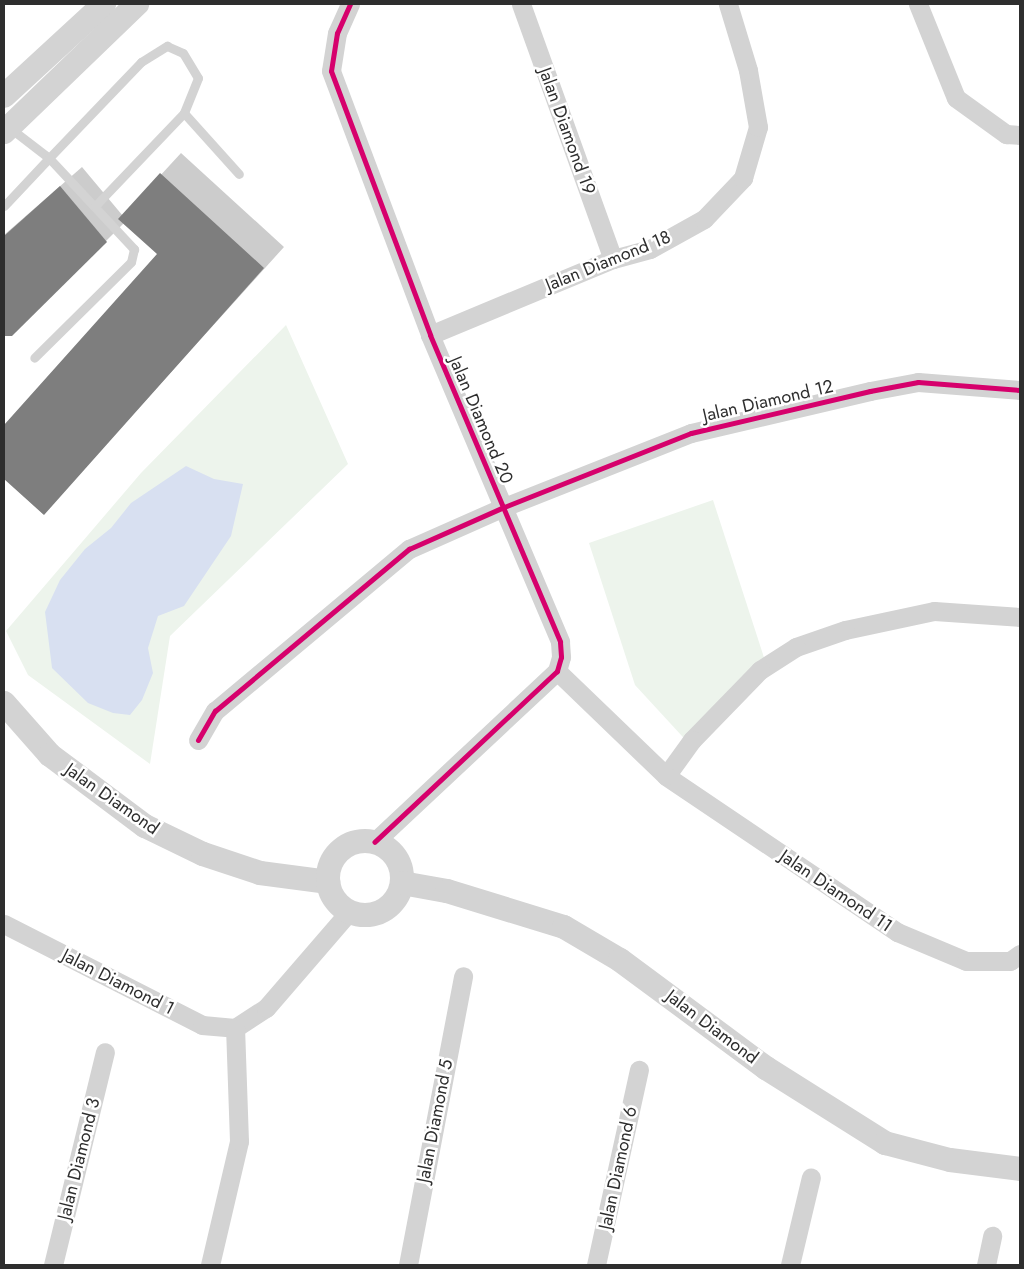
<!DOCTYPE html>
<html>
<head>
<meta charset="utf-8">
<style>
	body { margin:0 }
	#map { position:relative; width:1024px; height:1269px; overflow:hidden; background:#fff; font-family:Jost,sans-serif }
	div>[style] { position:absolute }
	.green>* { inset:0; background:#edf4ec }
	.water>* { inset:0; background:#d8e0f1 }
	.shadow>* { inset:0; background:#0003 }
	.building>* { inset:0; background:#7e7e7e }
	.service>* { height:9px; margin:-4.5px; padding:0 4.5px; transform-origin:4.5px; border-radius:4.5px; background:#d3d3d3 }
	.minor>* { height:19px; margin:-9.5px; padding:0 9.5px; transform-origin:9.5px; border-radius:9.5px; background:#d3d3d3 }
	.tertiary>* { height:24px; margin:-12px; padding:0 12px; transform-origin:12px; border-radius:12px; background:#d3d3d3 }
	.tertiary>.ring { margin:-12px; padding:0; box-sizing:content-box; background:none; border:24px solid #d3d3d3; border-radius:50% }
	.cycleway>* { height:5px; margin:-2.5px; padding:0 2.5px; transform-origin:2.5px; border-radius:2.5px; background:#d6006c }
	span { translate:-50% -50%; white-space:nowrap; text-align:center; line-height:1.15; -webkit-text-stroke:5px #fff; paint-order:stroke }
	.street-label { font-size:18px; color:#2e2e2e }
	.frame { position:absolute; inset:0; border:5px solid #2e2e2e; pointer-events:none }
</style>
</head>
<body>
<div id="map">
	<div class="green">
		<i style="clip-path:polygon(286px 325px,348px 464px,170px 636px,150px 764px,28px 675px,6px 631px,141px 473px)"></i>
		<i style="clip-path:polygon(713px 500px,769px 673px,693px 748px,635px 685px,589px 543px)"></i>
	</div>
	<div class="water">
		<i style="clip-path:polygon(186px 466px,214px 479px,243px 484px,231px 536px,184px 606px,158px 616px,148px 648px,153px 673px,142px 700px,130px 715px,113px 713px,88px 703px,52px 668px,45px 612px,60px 580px,85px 549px,111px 528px,131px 503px)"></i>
	</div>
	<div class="shadow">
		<i style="clip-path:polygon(181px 153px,284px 247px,43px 514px,4px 478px,4px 426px,158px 254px,124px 223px,12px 335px,4px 335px,4px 235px,82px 167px,123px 216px)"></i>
	</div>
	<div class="building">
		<i style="clip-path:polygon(160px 173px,264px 268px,44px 515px,4px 479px,4px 425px,157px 254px,118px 219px)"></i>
		<i style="clip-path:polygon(60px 186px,107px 242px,12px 336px,4px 336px,4px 236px)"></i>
	</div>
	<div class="service">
		<i style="left:10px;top:128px;width:49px;rotate:37.6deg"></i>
		<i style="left:49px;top:158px;width:133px;rotate:-46.2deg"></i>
		<i style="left:141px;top:62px;width:31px;rotate:-32deg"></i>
		<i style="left:167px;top:46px;width:17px;rotate:24deg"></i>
		<i style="left:183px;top:53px;width:29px;rotate:59deg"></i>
		<i style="left:198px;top:78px;width:38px;rotate:112deg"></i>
		<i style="left:184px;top:113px;width:82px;rotate:48deg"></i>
		<i style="left:4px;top:206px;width:66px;rotate:-46.8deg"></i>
		<i style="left:49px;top:158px;width:125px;rotate:47deg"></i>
		<i style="left:134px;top:249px;width:13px;rotate:103deg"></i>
		<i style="left:131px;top:262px;width:136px;rotate:135.3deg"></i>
		<i style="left:95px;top:206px;width:129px;rotate:-46.3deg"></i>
	</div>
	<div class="minor">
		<i style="left:350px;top:4px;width:32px;rotate:114deg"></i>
		<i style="left:337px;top:33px;width:38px;rotate:99deg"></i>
		<i style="left:331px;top:71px;width:282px;rotate:69.4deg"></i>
		<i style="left:430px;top:335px;width:333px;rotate:67deg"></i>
		<i style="left:560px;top:642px;width:15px;rotate:86deg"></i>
		<i style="left:561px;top:657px;width:15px;rotate:106deg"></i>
		<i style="left:557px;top:671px;width:250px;rotate:136.9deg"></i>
		<i style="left:521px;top:4px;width:271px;rotate:70.2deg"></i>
		<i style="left:918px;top:4px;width:101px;rotate:68deg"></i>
		<i style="left:956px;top:98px;width:62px;rotate:35.8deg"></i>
		<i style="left:1006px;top:134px;width:14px;rotate:4deg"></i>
		<i style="left:430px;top:335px;width:198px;rotate:-22.6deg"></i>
		<i style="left:613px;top:259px;width:38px;rotate:-15deg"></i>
		<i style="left:650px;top:249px;width:62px;rotate:-29.1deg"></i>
		<i style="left:704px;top:219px;width:57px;rotate:-46.4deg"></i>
		<i style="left:743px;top:178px;width:53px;rotate:-73.6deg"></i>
		<i style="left:758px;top:127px;width:58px;rotate:-100deg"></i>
		<i style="left:748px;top:70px;width:69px;rotate:-106.9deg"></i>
		<i style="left:1020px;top:617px;width:86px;rotate:-176deg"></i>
		<i style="left:934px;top:611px;width:91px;rotate:167.9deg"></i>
		<i style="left:845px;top:630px;width:52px;rotate:160.9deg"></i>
		<i style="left:796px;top:647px;width:43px;rotate:147.4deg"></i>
		<i style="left:760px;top:670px;width:98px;rotate:134.2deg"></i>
		<i style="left:692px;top:740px;width:44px;rotate:125.8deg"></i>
		<i style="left:666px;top:776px;width:279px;rotate:34deg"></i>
		<i style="left:897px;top:932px;width:75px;rotate:22.8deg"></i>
		<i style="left:966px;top:961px;width:44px"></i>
		<i style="left:1010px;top:961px;width:12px;rotate:-35deg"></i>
		<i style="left:557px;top:671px;width:151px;rotate:43.9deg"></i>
		<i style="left:198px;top:740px;width:34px;rotate:-60deg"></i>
		<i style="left:215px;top:711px;width:253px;rotate:-39.9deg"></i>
		<i style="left:409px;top:549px;width:104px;rotate:-23.9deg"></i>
		<i style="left:504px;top:507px;width:201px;rotate:-21.6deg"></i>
		<i style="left:691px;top:433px;width:184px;rotate:-13.2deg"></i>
		<i style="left:870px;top:391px;width:49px;rotate:-10.6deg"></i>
		<i style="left:918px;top:382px;width:102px;rotate:4.5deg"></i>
		<i style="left:4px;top:924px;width:222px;rotate:27deg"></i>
		<i style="left:202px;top:1025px;width:33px;rotate:5deg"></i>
		<i style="left:235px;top:1028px;width:37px;rotate:-33deg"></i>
		<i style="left:266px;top:1008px;width:127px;rotate:-49.2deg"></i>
		<i style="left:53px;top:1265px;width:219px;rotate:-76.3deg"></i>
		<i style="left:210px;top:1265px;width:127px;rotate:-76.8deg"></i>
		<i style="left:239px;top:1141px;width:113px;rotate:-92deg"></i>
		<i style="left:408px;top:1265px;width:294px;rotate:-79.2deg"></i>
		<i style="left:596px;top:1265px;width:200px;rotate:-77.6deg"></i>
		<i style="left:790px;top:1265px;width:90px;rotate:-76.6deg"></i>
		<i style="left:986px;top:1265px;width:30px;rotate:-78deg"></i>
	</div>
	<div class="tertiary">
		<i style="left:4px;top:96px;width:136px;rotate:-42.6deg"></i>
		<i style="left:4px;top:132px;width:185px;rotate:-43.9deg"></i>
		<i style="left:4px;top:703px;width:69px;rotate:48.5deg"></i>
		<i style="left:50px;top:755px;width:119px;rotate:36.8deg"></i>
		<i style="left:145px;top:826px;width:64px;rotate:25.8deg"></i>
		<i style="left:203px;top:854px;width:60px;rotate:18.4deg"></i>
		<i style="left:260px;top:873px;width:69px;rotate:7.5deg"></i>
		<i class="ring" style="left:328px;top:841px;width:50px;height:50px"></i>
		<i style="left:402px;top:883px;width:46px;rotate:10.1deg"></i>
		<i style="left:447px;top:891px;width:122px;rotate:17.1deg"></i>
		<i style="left:564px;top:927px;width:65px;rotate:30.5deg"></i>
		<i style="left:620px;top:960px;width:182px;rotate:36.5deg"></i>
		<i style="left:766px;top:1068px;width:141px;rotate:32.2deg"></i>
		<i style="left:885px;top:1143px;width:67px;rotate:14.7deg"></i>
		<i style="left:950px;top:1160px;width:71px;rotate:7.3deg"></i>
	</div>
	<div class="cycleway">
		<i style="left:350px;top:4px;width:32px;rotate:114deg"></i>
		<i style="left:337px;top:33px;width:38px;rotate:99deg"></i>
		<i style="left:331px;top:71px;width:282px;rotate:69.4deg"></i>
		<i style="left:430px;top:335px;width:333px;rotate:67deg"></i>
		<i style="left:560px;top:642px;width:15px;rotate:86deg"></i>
		<i style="left:561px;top:657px;width:15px;rotate:106deg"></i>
		<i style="left:557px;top:671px;width:250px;rotate:136.9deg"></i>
		<i style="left:198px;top:740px;width:34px;rotate:-60deg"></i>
		<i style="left:215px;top:711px;width:253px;rotate:-39.9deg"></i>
		<i style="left:409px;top:549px;width:104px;rotate:-23.9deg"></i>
		<i style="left:504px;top:507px;width:201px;rotate:-21.6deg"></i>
		<i style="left:691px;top:433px;width:184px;rotate:-13.2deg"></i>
		<i style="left:870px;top:391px;width:49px;rotate:-10.6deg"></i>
		<i style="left:918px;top:382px;width:102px;rotate:4.5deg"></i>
	</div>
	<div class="street-label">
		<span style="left:567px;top:131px;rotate:70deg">Jalan Diamond 19</span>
		<span style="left:608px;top:261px;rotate:-22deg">Jalan Diamond 18</span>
		<span style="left:768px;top:401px;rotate:-13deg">Jalan Diamond 12</span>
		<span style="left:481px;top:420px;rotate:67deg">Jalan Diamond 20</span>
		<span style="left:112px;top:799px;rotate:35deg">Jalan Diamond</span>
		<span style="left:836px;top:891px;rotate:34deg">Jalan Diamond 11</span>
		<span style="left:118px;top:982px;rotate:27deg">Jalan Diamond 1</span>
		<span style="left:712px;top:1027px;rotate:37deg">Jalan Diamond</span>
		<span style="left:435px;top:1121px;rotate:-79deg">Jalan Diamond 5</span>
		<span style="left:79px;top:1159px;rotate:-76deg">Jalan Diamond 3</span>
		<span style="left:618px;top:1168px;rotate:-78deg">Jalan Diamond 6</span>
	</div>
	<div class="frame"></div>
</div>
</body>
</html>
